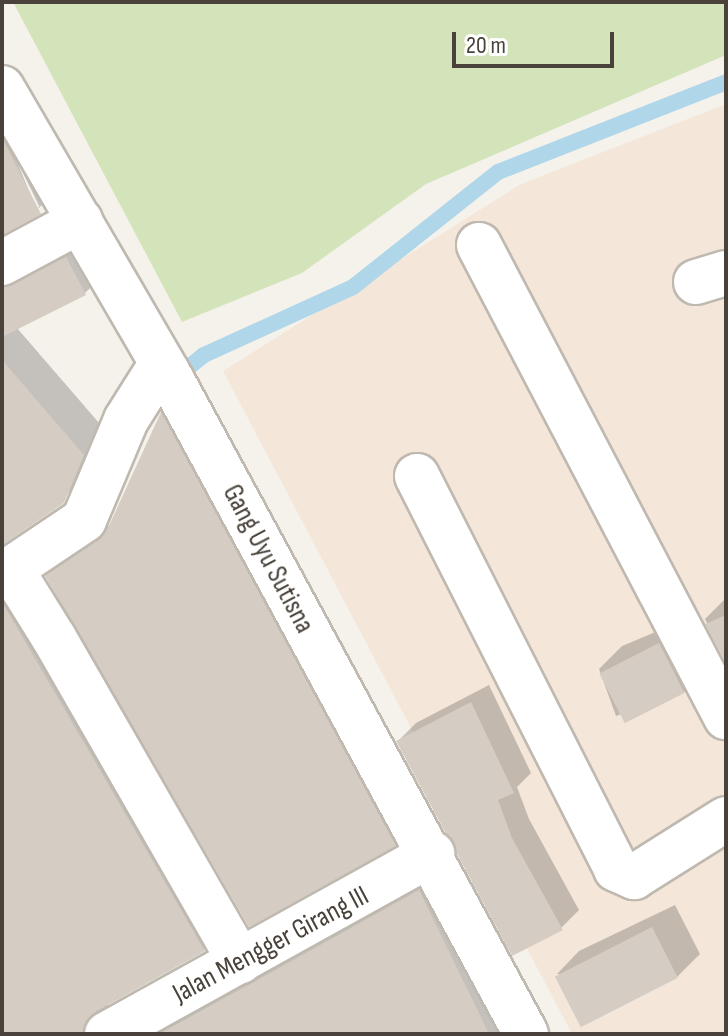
<!DOCTYPE html>
<html>
<head>
<meta charset="utf-8">
<style>
	body { margin:0 }
	#map { position:relative; width:728px; height:1036px; overflow:hidden; background:#f5f2ec; font-family:"Sofia Sans Condensed",sans-serif }
	div>[style] { position:absolute }
	.commercial>* { inset:0; background:#f4e7da }
	.green>* { inset:0; background:#d4e4ba }
	.shadow>* { inset:0; background:#0003 }
	.stream>* { height:16px; margin:-8px; padding:0 8px; transform-origin:8px; border-radius:8px; background:#b0d6ea }
	.building>* { inset:0; background:#d5cdc3; transform-origin:0 0 }
	.roads { filter:drop-shadow(2px 0 #bfb9b0) drop-shadow(-2px 0 #bfb9b0) drop-shadow(0 2px #bfb9b0) drop-shadow(0 -2px #bfb9b0) }
	.minor>* { height:44px; margin:-22px; padding:0 22px; transform-origin:22px; border-radius:22px; background:#fff }
	span { translate:-50% -50%; white-space:nowrap; text-align:center; line-height:1.15; -webkit-text-stroke:8px #fff; paint-order:stroke }
	.street-label { font-size:28px; color:#49423a }
	.frame { position:absolute; inset:0; border:4px solid #49423a; pointer-events:none }
	.scale { position:absolute; left:452px; top:32px; width:162px; height:36px; box-sizing:border-box; border:4px solid #49423a; border-top:0; padding-left:10px; font-size:24px; line-height:28px; white-space:nowrap; color:#49423a; -webkit-text-stroke:6px #fff; paint-order:stroke }
</style>
</head>
<body>
<div id="map">
	<div class="commercial">
		<i style="clip-path:polygon(726px 104px,726px 1034px,572px 1034px,223px 371px,521px 184px)"></i>
	</div>
	<div class="green">
		<i style="clip-path:polygon(13px 2px,726px 2px,726px 55px,426px 184px,302px 273px,182px 322px)"></i>
	</div>
	<div class="shadow">
		<i style="clip-path:polygon(evenodd,2px 122px,63px 189px,4px 234px,3px 252px,90px 235px,109px 270px,85px 293px,17px 328px,106px 431px,87px 478px,3px 543px,3px 562px,228px 926px,204px 949px,108px 1003px,109px 1023px,126px 1034px,2px 1034px,2px 122px,13px 152px,40px 208px,36px 208px,13px 152px)"></i>
		<i style="clip-path:polygon(183px 393px,416px 823px,394px 844px,48px 577px,112px 523px,162px 413px)"></i>
		<i style="clip-path:polygon(726px 598px,726px 660px,705px 619px)"></i>
		<i style="clip-path:polygon(682px 621px,707px 669px,684px 692px,616px 716px,599px 669px,622px 646px)"></i>
		<i style="clip-path:polygon(489px 685px,531px 773px,517px 787px,529px 819px,579px 910px,561px 928px,398px 741px,416px 723px)"></i>
		<i style="clip-path:polygon(443px 868px,527px 1034px,140px 1034px)"></i>
		<i style="clip-path:polygon(675px 905px,700px 954px,677px 977px,557px 974px,579px 951px)"></i>
	</div>
	<div class="stream">
		<i style="left:173px;top:380px;width:40px;rotate:-39deg"></i>
		<i style="left:204px;top:355px;width:164px;rotate:-24.5deg"></i>
		<i style="left:353px;top:287px;width:185px;rotate:-38.4deg"></i>
		<i style="left:498px;top:172px;width:245px;rotate:-21.5deg"></i>
	</div>
	<div class="building">
		<i style="clip-path:polygon(2px 138px,41px 214px,2px 235px)"></i>
		<i style="clip-path:polygon(66px 257px,86px 295px,2px 337px,2px 288px)"></i>
		<i style="clip-path:polygon(2px 360px,84px 455px,64px 503px,2px 545px)"></i>
		<i style="clip-path:polygon(161px 412px,396px 846px,249px 927px,45px 576px,107px 530px)"></i>
		<i style="clip-path:polygon(2px 602px,205px 951px,95px 1012px,82px 1034px,2px 1034px)"></i>
		<i style="clip-path:polygon(726px 615px,726px 663px,705px 624px)"></i>
		<i style="left:659px;top:643px;width:56px;height:67px;rotate:63deg"></i>
		<i style="clip-path:polygon(471px 702px,514px 793px,498px 800px,512px 838px,563px 930px,512px 956px,396px 741px)"></i>
		<i style="clip-path:polygon(419px 890px,489px 1034px,159px 1034px,252px 983px)"></i>
		<i style="left:652px;top:927px;width:57px;height:109px;rotate:63deg"></i>
	</div>
	<div class="roads">
		<div class="minor">
			<i style="left:2px;top:88px;width:330px;rotate:59.8deg"></i>
			<i style="left:168px;top:373px;width:752px;rotate:61.56deg"></i>
			<i style="left:479px;top:245px;width:533px;rotate:62.38deg"></i>
			<i style="left:2px;top:263px;width:89px;rotate:-28.3deg"></i>
			<i style="left:696px;top:282px;width:31px;rotate:-17deg"></i>
			<i style="left:417px;top:476px;width:441px;rotate:63.1deg"></i>
			<i style="left:616px;top:869px;width:20px;rotate:24deg"></i>
			<i style="left:634px;top:877px;width:109px;rotate:-32.2deg"></i>
			<i style="left:11px;top:569px;width:88px;rotate:-33.9deg"></i>
			<i style="left:84px;top:520px;width:108px;rotate:-67.2deg"></i>
			<i style="left:126px;top:420px;width:67px;rotate:-57.7deg"></i>
			<i style="left:2px;top:574px;width:10px;rotate:-29deg"></i>
			<i style="left:11px;top:569px;width:81px;rotate:58.1deg"></i>
			<i style="left:54px;top:638px;width:373px;rotate:60.1deg"></i>
			<i style="left:107px;top:1034px;width:372px;rotate:-29deg"></i>
		</div>
	</div>
	<div class="street-label">
		<span style="left:268px;top:559px;rotate:62deg">Gang Uyu Sutisna</span>
		<span style="left:271px;top:945px;rotate:-28deg">Jalan Mengger Girang III</span>
	</div>
	<div class="frame"></div>
	<div class="scale">20 m</div>
</div>
</body>
</html>
